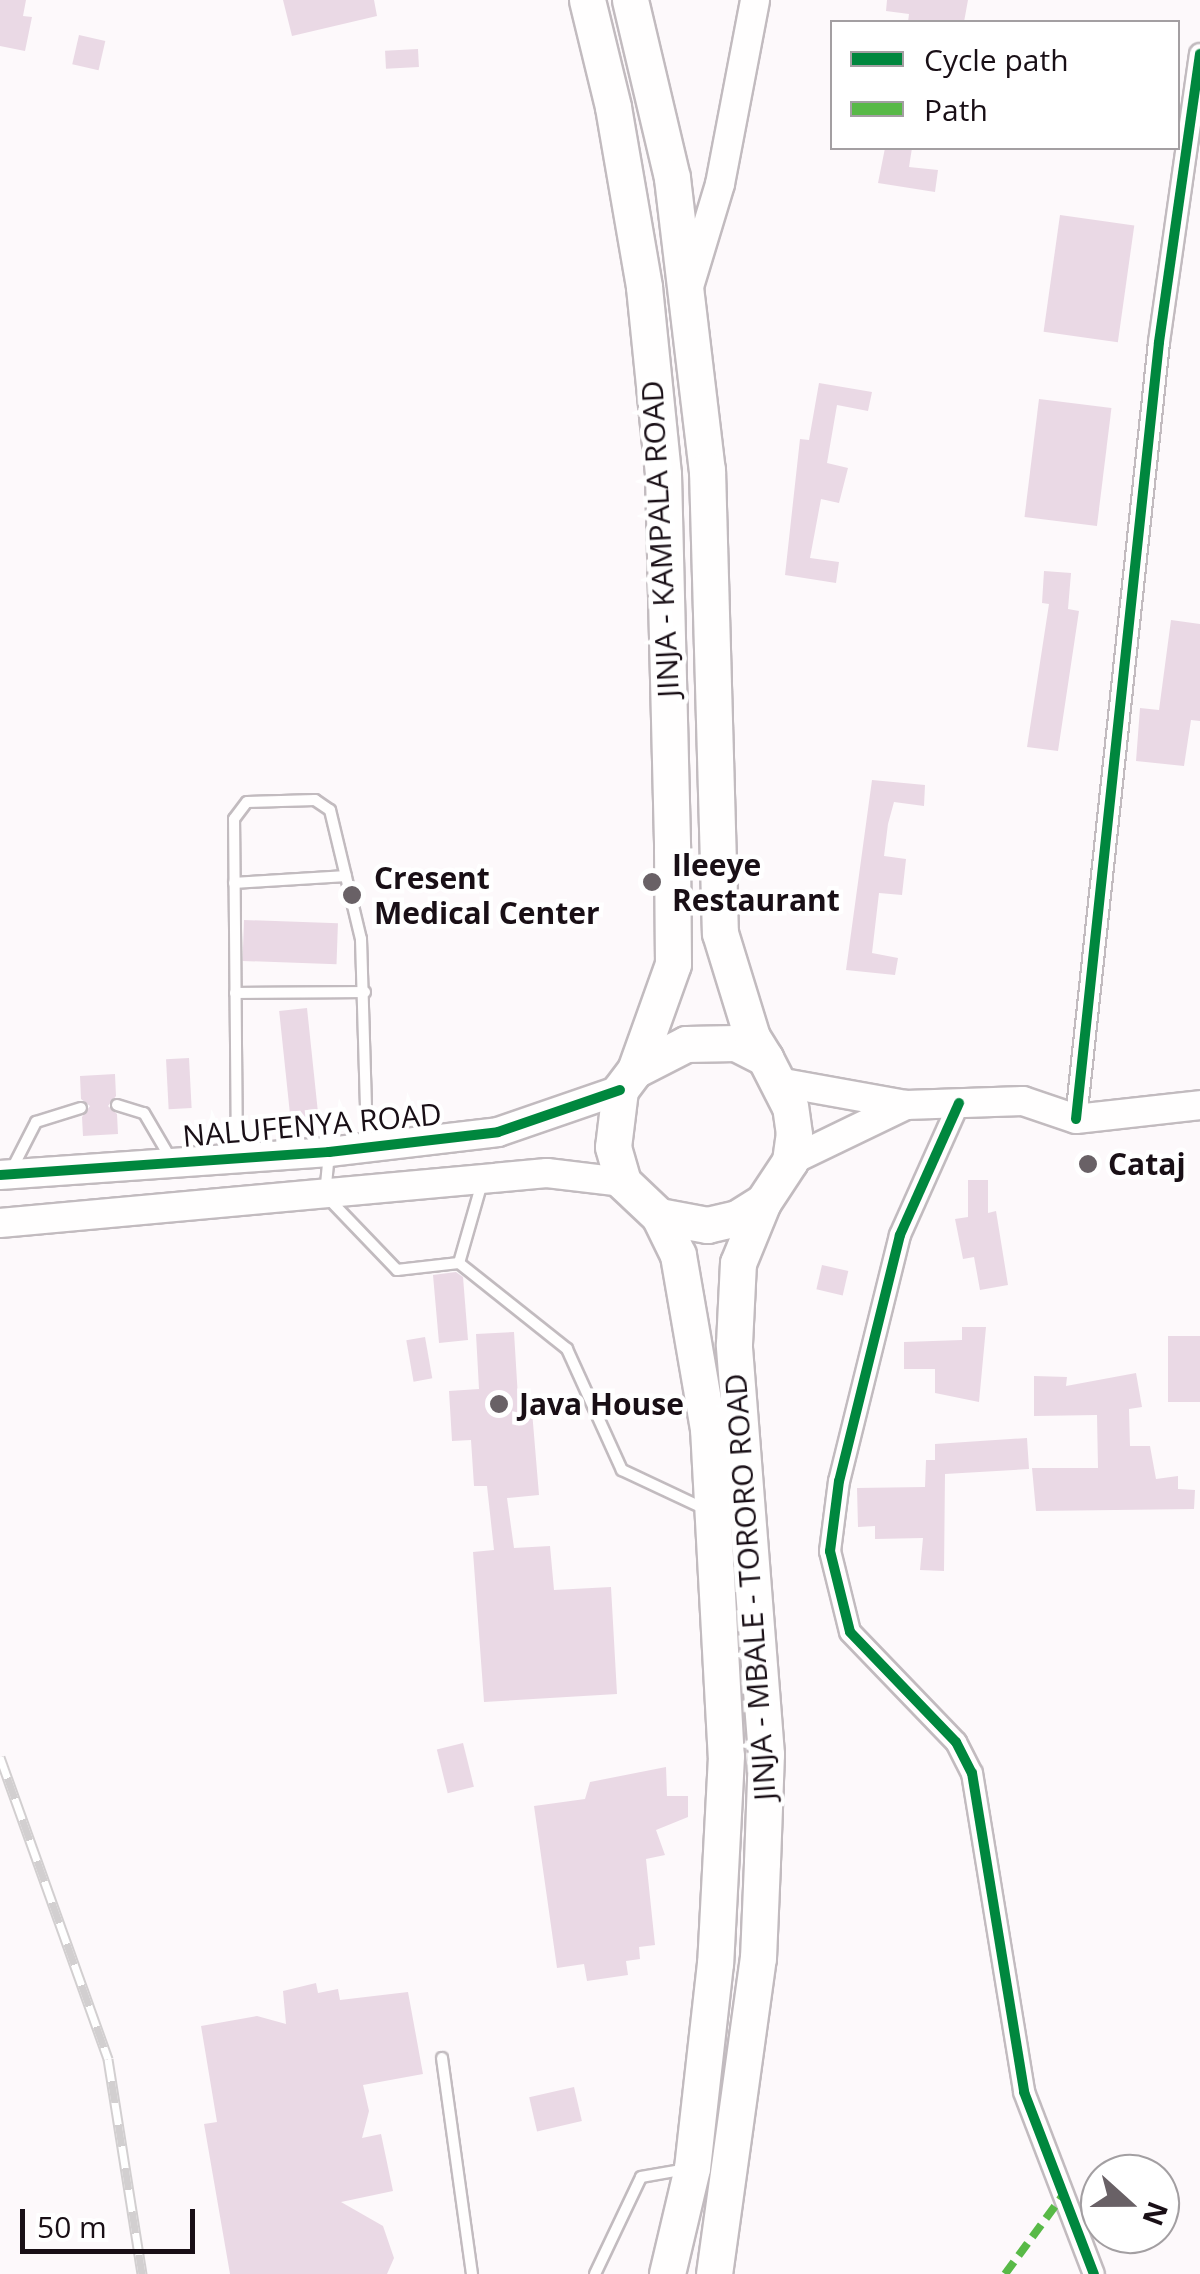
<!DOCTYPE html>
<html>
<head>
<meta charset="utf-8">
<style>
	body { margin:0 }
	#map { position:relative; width:1200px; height:2274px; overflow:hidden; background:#fdf9fb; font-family:"Open Sans",sans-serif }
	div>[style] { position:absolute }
	.building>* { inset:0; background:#ead9e5; transform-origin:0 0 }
	.roads { filter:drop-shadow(2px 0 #c2bbbf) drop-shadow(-2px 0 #c2bbbf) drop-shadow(0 2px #c2bbbf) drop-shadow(0 -2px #c2bbbf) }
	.lane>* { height:10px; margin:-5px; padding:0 5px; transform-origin:5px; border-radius:5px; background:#fffefe }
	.street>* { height:20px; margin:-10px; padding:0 10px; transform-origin:10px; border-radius:10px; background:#fffefe }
	.secondary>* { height:28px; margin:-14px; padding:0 14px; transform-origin:14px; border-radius:14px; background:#fffefe }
	.highway>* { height:35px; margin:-17.5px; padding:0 17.5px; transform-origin:17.5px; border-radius:17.5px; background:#fffefe }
	.rail>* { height:11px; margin-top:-5.5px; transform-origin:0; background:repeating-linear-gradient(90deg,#fff 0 22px,#d2cfd0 0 44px); box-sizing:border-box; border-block:2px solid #d2cfd0 }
	.quiet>* { height:8px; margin-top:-4px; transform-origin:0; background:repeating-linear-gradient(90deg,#58b947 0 15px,transparent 0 23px) }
	.cycleway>* { height:10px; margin:-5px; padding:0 5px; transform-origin:5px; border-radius:5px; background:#00873e }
	.dots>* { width:28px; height:28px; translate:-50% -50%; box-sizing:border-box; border:5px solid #fff; border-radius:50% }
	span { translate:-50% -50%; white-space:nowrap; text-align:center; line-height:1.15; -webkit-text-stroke:9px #fff; paint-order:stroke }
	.street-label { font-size:30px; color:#190f16 }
	.poi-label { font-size:30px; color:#190f16; font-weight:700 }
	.left { translate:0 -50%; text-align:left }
	.legend { position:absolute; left:830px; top:20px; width:350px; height:130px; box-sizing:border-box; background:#fff; border:2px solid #a39fa2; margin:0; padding:12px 18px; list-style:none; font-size:30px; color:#190f16 }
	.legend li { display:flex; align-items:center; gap:20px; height:50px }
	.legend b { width:50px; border:2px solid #a39fa2 }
	.north { position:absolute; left:1080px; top:2154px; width:100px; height:100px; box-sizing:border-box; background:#fff; border:2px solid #a39fa2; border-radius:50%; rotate:111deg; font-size:28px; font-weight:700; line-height:40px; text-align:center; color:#190f16 }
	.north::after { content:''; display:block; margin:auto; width:35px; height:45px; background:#696166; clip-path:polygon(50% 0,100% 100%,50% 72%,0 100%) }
	.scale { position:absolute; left:20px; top:2209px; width:175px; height:45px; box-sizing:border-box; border:5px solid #190f16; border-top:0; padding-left:12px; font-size:30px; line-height:35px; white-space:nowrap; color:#190f16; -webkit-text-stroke:8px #fff; paint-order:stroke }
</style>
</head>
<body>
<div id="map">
	<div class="building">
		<i style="clip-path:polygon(0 0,26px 0,23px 16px,32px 17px,25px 51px,0 46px)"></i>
		<i style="clip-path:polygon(283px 0,374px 0,377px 16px,292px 36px)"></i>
		<i style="clip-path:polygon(887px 0,968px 0,964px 22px,908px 22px,909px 14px,886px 11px)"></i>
		<i style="left:79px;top:35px;width:27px;height:30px;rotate:13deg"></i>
		<i style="left:418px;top:49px;width:18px;height:33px;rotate:87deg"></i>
		<i style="clip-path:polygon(885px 148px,912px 148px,909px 167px,938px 170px,935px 192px,878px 183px)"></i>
		<i style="left:1060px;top:215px;width:75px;height:118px;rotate:8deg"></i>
		<i style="clip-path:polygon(819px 383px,872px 392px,868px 411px,837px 405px,827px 463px,848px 468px,839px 503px,821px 499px,810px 558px,839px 562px,836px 583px,785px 575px,800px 439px,809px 440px)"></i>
		<i style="left:1039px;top:399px;width:73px;height:119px;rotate:7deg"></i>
		<i style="clip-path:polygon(1044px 571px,1071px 573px,1068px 609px,1079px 611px,1058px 751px,1027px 747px,1049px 604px,1042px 603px)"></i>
		<i style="clip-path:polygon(1171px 620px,1200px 624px,1200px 721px,1191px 720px,1184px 766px,1136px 761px,1140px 708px,1159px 710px)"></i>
		<i style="clip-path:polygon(872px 780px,925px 785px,924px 806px,894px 802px,888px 824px,884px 856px,906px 859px,902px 895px,879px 893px,872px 953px,898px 958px,895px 975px,846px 970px)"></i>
		<i style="left:244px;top:920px;width:94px;height:41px;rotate:2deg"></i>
		<i style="left:307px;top:1008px;width:113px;height:28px;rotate:84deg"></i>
		<i style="left:189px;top:1058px;width:50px;height:23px;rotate:87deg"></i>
		<i style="clip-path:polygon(115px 1074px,116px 1096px,108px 1106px,117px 1114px,118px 1134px,83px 1136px,82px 1117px,90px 1106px,81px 1099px,80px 1076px)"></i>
		<i style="clip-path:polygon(968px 1180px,988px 1180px,988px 1213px,996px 1211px,1008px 1285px,980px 1290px,974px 1257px,963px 1259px,955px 1219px,968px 1217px)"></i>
		<i style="left:822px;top:1265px;width:27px;height:25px;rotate:13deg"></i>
		<i style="clip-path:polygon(456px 1272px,463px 1277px,468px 1340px,439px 1343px,433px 1275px)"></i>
		<i style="clip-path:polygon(962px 1327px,986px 1327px,979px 1402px,935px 1393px,935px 1369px,904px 1369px,904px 1342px,962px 1340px)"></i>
		<i style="clip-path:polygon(514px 1332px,518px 1398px,529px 1397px,532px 1411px,539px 1495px,507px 1498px,514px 1548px,550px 1546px,554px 1590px,611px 1587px,617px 1694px,484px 1702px,473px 1552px,494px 1550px,487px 1486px,474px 1486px,471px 1440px,452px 1441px,449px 1391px,479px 1389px,476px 1334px)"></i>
		<i style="left:1168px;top:1336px;width:32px;height:66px"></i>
		<i style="left:425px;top:1337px;width:42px;height:19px;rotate:80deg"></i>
		<i style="clip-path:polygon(1136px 1373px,1142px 1407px,1129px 1409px,1130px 1446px,1150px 1446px,1156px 1479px,1178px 1476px,1178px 1489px,1195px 1490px,1194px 1509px,1036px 1511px,1032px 1468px,1098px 1468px,1097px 1415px,1034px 1416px,1034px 1376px,1067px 1377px,1066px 1386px)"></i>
		<i style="clip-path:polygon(1027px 1438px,1029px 1469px,945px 1474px,944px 1571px,920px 1570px,923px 1538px,875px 1539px,875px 1526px,858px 1527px,857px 1488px,925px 1487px,926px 1460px,935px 1460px,935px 1444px)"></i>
		<i style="left:463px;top:1743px;width:45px;height:27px;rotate:76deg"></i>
		<i style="clip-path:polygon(666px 1767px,667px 1796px,688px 1796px,688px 1817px,656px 1830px,665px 1855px,646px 1859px,655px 1945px,639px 1947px,640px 1959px,626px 1961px,628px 1975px,587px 1981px,584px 1964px,557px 1968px,534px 1806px,585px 1799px,590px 1782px)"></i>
		<i style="clip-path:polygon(316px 1983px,318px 1993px,338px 1989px,340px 2000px,408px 1992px,423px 2074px,363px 2085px,369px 2111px,362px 2138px,381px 2134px,393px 2191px,341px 2202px,383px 2226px,394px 2258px,387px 2274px,230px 2274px,204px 2124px,217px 2122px,201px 2026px,257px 2016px,286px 2024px,283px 1991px)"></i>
		<i style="left:574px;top:2087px;width:35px;height:46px;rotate:77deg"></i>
	</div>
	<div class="roads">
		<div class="lane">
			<i style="left:234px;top:883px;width:112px;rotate:-3.6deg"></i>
			<i style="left:235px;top:993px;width:130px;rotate:-0.4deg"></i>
			<i style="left:117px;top:1105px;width:28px;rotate:17deg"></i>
			<i style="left:144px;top:1113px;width:56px;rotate:59.7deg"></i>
			<i style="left:329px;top:1153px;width:42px;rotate:95.4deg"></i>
			<i style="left:325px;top:1195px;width:104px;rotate:46.2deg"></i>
			<i style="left:397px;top:1270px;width:62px;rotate:-6.4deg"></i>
			<i style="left:459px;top:1263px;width:83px;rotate:-74deg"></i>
			<i style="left:237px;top:1158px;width:339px;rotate:-90.5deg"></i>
			<i style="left:234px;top:819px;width:21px;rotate:-53deg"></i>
			<i style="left:247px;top:802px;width:68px;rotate:-1.7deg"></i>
			<i style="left:315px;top:800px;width:18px;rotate:34deg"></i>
			<i style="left:330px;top:810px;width:133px;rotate:76.5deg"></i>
			<i style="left:361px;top:939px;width:207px;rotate:88.3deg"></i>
			<i style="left:12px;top:1169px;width:53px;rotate:-62.9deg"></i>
			<i style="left:36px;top:1122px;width:47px;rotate:-17.3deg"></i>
			<i style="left:459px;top:1263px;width:138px;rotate:38.5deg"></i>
			<i style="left:567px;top:1349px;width:133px;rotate:65.6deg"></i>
			<i style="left:622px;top:1470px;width:92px;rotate:25.2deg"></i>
			<i style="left:442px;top:2058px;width:218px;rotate:82.1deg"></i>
			<i style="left:595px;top:2274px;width:107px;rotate:-64.6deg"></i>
			<i style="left:641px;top:2177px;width:47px;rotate:-9.9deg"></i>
		</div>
		<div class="street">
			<i style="left:959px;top:1103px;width:145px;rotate:114.1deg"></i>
			<i style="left:900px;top:1235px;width:253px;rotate:103.9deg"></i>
			<i style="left:839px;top:1481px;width:71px;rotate:97.3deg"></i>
			<i style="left:830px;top:1551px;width:83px;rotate:76.1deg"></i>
			<i style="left:850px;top:1632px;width:153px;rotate:46.1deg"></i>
			<i style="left:956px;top:1742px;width:35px;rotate:63deg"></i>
			<i style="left:972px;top:1773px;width:323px;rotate:80.7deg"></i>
			<i style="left:1024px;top:2092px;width:195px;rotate:69deg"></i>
			<i style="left:1076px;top:1119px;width:781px;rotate:-83.9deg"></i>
			<i style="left:1159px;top:342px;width:291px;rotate:-81.9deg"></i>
		</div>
		<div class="secondary">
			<i style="left:688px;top:290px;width:111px;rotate:-73.2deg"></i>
			<i style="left:720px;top:184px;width:187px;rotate:-79.2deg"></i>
			<i style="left:778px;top:1082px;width:130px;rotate:10.2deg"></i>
			<i style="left:906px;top:1105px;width:117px;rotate:-2deg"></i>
			<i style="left:1023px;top:1101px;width:56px;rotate:18.8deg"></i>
			<i style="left:1076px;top:1119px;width:125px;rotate:-6.4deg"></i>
			<i style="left:790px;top:1161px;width:129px;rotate:-25.8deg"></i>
			<i style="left:0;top:1175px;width:330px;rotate:-4deg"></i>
			<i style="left:329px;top:1152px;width:170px;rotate:-6.7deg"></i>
			<i style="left:498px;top:1132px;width:129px;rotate:-19deg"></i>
			<i style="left:0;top:1223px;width:549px;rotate:-5.22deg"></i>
			<i style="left:547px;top:1173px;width:77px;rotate:6.8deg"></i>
		</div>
		<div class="highway">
			<i style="left:587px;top:0;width:110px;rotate:76.3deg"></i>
			<i style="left:613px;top:107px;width:183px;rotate:80.2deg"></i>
			<i style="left:644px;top:287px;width:188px;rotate:84.2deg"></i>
			<i style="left:663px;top:474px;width:375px;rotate:88.6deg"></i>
			<i style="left:672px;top:849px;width:115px;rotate:89.5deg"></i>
			<i style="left:673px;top:964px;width:113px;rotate:109.7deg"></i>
			<i style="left:635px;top:1070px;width:25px;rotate:127deg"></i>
			<i style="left:620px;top:1090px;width:57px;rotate:97deg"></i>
			<i style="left:613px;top:1147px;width:36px;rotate:74deg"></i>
			<i style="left:623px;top:1182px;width:50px;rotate:43.4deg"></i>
			<i style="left:659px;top:1216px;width:49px;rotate:10.6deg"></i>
			<i style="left:707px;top:1225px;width:31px;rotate:-13deg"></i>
			<i style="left:737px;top:1218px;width:31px;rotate:-32deg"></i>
			<i style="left:763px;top:1202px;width:49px;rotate:-56.6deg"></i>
			<i style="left:790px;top:1161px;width:27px;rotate:-82deg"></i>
			<i style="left:794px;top:1134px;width:27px;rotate:-98deg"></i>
			<i style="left:790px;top:1107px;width:55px;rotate:-117deg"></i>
			<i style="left:765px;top:1058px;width:33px;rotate:-153deg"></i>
			<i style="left:736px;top:1043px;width:50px;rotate:178.9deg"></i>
			<i style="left:686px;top:1044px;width:57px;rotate:153deg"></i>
			<i style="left:630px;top:0;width:183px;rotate:76.7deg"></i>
			<i style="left:672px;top:178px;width:294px;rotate:83.2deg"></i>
			<i style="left:707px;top:470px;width:463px;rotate:88.4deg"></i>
			<i style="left:720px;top:933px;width:109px;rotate:72.9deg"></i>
			<i style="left:752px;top:1037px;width:25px;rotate:58deg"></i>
			<i style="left:659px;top:1216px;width:43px;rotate:64deg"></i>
			<i style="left:678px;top:1255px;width:176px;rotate:80.2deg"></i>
			<i style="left:708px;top:1428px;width:328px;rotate:86.9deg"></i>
			<i style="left:726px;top:1756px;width:207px;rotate:93deg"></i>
			<i style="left:715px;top:1963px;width:206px;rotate:96.4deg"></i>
			<i style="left:692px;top:2168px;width:109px;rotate:103.3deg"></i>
			<i style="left:714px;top:2274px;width:319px;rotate:-82.1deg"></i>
			<i style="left:758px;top:1958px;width:96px;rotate:-87.6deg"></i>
			<i style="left:762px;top:1862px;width:108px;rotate:-87.9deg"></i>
			<i style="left:766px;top:1754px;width:411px;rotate:-94.5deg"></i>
			<i style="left:734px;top:1344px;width:81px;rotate:-87.2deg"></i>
			<i style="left:738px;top:1263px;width:66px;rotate:-67.7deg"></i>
		</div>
	</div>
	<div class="rail">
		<i style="left:0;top:1757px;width:321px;rotate:70.3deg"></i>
		<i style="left:108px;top:2059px;width:218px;rotate:81deg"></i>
	</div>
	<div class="quiet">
		<i style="left:1005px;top:2274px;width:98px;rotate:-53.7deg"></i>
	</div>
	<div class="cycleway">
		<i style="left:959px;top:1103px;width:145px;rotate:114.1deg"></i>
		<i style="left:900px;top:1235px;width:253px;rotate:103.9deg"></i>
		<i style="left:839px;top:1481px;width:71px;rotate:97.3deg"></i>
		<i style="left:830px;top:1551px;width:83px;rotate:76.1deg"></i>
		<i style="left:850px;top:1632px;width:153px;rotate:46.1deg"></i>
		<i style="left:956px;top:1742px;width:35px;rotate:63deg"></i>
		<i style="left:972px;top:1773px;width:323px;rotate:80.7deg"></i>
		<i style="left:1024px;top:2092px;width:195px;rotate:69deg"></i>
		<i style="left:1076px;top:1119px;width:781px;rotate:-83.9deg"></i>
		<i style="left:1159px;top:342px;width:291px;rotate:-81.9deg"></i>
		<i style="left:0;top:1175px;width:330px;rotate:-4deg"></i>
		<i style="left:329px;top:1152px;width:170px;rotate:-6.7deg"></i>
		<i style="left:498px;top:1132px;width:129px;rotate:-19deg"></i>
	</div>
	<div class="dots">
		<i style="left:652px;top:882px;background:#696166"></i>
		<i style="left:352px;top:895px;background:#696166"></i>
		<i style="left:1088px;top:1164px;background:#696166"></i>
		<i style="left:499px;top:1404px;background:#696166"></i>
	</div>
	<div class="street-label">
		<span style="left:660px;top:539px;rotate:-93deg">JINJA - KAMPALA ROAD</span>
		<span style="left:312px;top:1125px;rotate:-5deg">NALUFENYA ROAD</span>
		<span style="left:750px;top:1587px;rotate:-94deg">JINJA - MBALE - TORORO ROAD</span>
	</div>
	<div class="poi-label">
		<span class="left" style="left:672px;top:882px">Ileeye<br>Restaurant</span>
		<span class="left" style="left:374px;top:895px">Cresent<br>Medical Center</span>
		<span class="left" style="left:1108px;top:1164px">Cataj</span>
		<span class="left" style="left:519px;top:1404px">Java House</span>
	</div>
	<ul class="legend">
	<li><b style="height:12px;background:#00873e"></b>Cycle path</li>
	<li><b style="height:12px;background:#58b947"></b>Path</li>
	</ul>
	<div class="north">N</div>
	<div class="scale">50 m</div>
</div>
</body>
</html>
